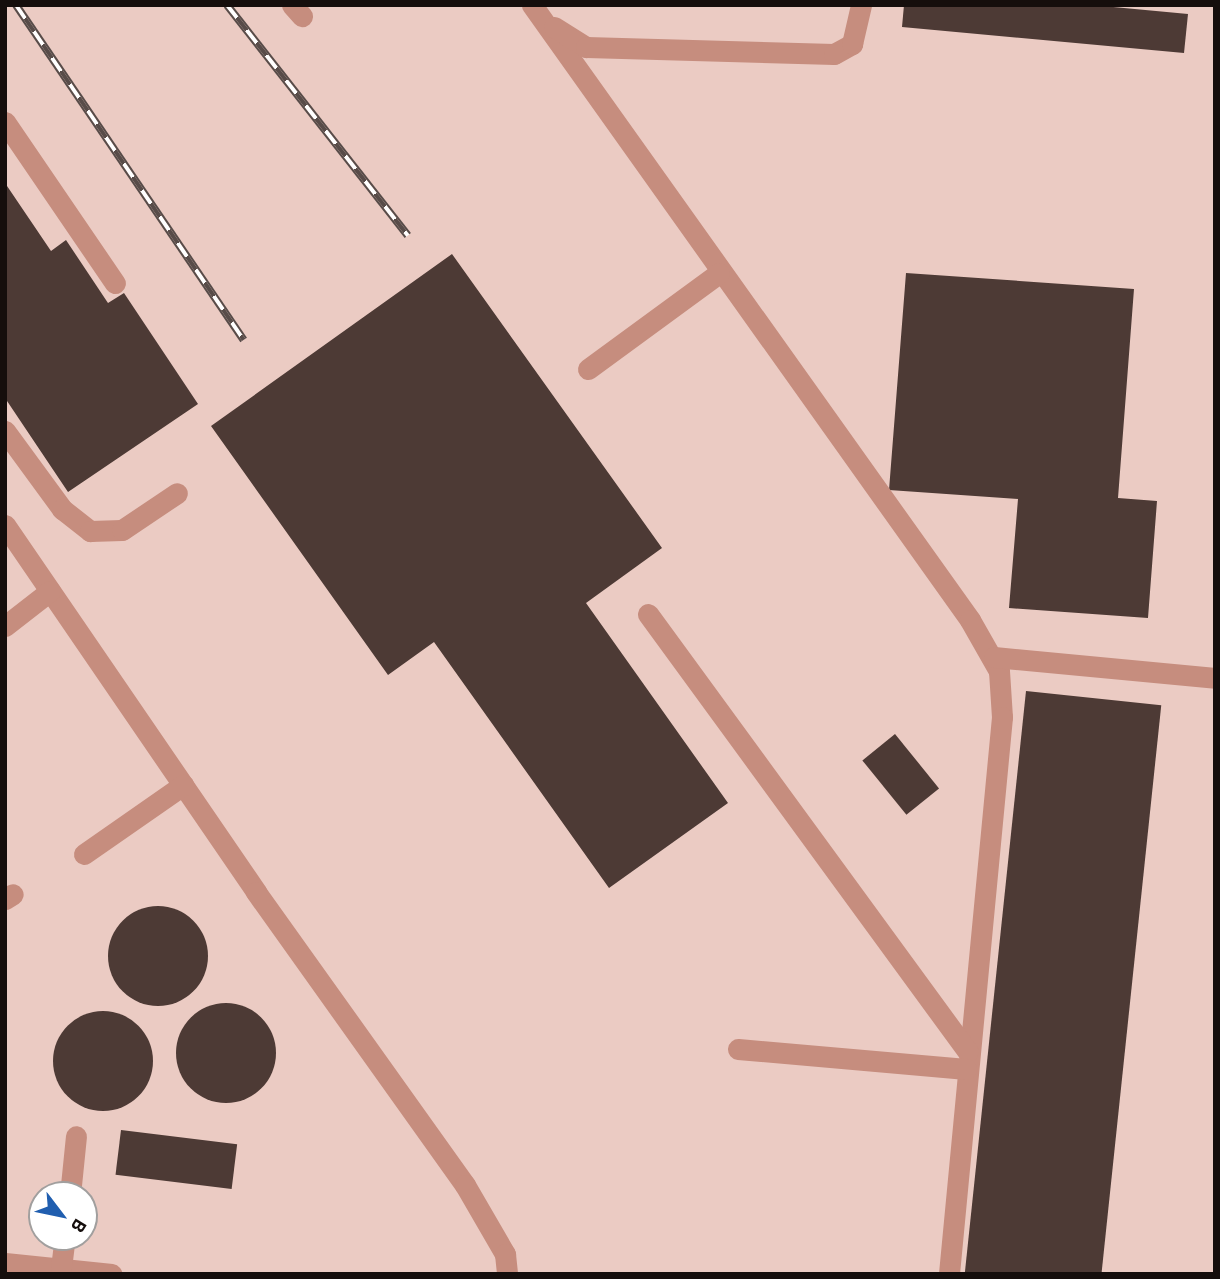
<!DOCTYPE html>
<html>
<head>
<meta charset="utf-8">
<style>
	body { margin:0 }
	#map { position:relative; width:1220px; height:1279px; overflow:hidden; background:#f0d9d2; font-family:"Archivo Narrow",sans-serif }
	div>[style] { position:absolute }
	.built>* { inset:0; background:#ebcbc3 }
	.building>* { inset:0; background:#4d3a35; transform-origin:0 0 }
	.round { border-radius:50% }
	.minor>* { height:21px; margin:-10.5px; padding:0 10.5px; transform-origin:10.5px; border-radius:10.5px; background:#c68d7e }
	.rail>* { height:8px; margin-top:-4px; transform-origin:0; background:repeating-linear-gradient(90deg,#fff 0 16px,#584c49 0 32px); box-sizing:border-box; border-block:2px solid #584c49 }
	span { translate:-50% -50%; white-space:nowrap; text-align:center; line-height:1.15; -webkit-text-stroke:7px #fff; paint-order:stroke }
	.frame { position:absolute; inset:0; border:7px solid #150e0c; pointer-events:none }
	.north { position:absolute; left:28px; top:1181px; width:70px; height:70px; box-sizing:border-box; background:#fff; border:2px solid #a19f9e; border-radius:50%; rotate:122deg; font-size:19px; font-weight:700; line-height:28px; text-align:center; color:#150e0c }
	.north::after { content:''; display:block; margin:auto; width:24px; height:32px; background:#205eaf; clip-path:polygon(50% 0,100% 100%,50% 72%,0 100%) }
</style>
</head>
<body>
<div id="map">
	<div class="built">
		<i style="clip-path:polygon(evenodd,5px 5px,1215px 5px,1215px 1274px,5px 1274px,5px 5px,42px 1195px,84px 1195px,84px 1237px,42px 1237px,42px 1195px)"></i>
	</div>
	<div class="building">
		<i style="clip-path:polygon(904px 5px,1092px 5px,1188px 14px,1184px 53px,902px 27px)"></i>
		<i style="clip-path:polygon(5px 183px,51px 251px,66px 240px,108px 303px,124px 293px,198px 404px,68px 492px,5px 398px)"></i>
		<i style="clip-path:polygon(452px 254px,662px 548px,586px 603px,728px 803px,609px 888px,434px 642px,388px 675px,211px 426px)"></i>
		<i style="clip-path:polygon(906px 273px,1134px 289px,1118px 498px,1157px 501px,1148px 618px,1009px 608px,1018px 499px,889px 490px)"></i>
		<i style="left:1026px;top:691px;width:136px;height:586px;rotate:6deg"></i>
		<i style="left:895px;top:734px;width:70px;height:42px;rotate:51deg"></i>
		<i class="round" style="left:108px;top:906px;width:100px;height:100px"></i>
		<i class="round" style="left:176px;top:1003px;width:100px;height:100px"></i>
		<i class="round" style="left:53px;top:1011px;width:100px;height:100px"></i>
		<i style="left:121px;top:1130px;width:117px;height:45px;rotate:7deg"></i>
	</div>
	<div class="minor">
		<i style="left:292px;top:5px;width:15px;rotate:48deg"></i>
		<i style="left:532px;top:5px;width:755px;rotate:54.54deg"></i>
		<i style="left:970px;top:620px;width:59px;rotate:60.4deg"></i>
		<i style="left:999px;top:671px;width:46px;rotate:86.3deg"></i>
		<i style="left:1002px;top:717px;width:560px;rotate:95.44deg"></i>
		<i style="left:554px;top:27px;width:38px;rotate:32deg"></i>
		<i style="left:586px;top:47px;width:248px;rotate:1.6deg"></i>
		<i style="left:834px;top:54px;width:21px;rotate:-29deg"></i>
		<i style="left:852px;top:44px;width:40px;rotate:-77deg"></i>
		<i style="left:5px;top:122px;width:195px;rotate:55.7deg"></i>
		<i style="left:588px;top:369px;width:162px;rotate:-36.2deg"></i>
		<i style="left:5px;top:431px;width:97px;rotate:53.8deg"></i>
		<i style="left:62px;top:509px;width:36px;rotate:38deg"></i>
		<i style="left:90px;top:531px;width:32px;rotate:-2deg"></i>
		<i style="left:122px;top:530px;width:66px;rotate:-33.9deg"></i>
		<i style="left:5px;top:525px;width:445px;rotate:55.6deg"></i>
		<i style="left:256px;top:892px;width:360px;rotate:54.5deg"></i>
		<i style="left:465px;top:1185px;width:80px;rotate:59.9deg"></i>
		<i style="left:505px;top:1254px;width:20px;rotate:84deg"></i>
		<i style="left:648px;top:614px;width:542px;rotate:53.85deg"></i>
		<i style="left:5px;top:626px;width:57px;rotate:-37.9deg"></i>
		<i style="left:994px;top:657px;width:222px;rotate:5.4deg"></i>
		<i style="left:84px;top:854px;width:121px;rotate:-34.9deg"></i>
		<i style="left:5px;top:899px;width:9px;rotate:-32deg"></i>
		<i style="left:738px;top:1049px;width:229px;rotate:5deg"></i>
		<i style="left:70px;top:1195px;width:59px;rotate:-84.2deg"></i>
		<i style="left:5px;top:1263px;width:107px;rotate:5.9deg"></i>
		<i style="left:61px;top:1268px;width:31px;rotate:-83deg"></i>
	</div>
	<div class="rail">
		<i style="left:16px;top:5px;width:405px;rotate:55.8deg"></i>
		<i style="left:227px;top:5px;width:293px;rotate:51.9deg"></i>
	</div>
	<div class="frame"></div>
	<div class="north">B</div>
</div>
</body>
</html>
